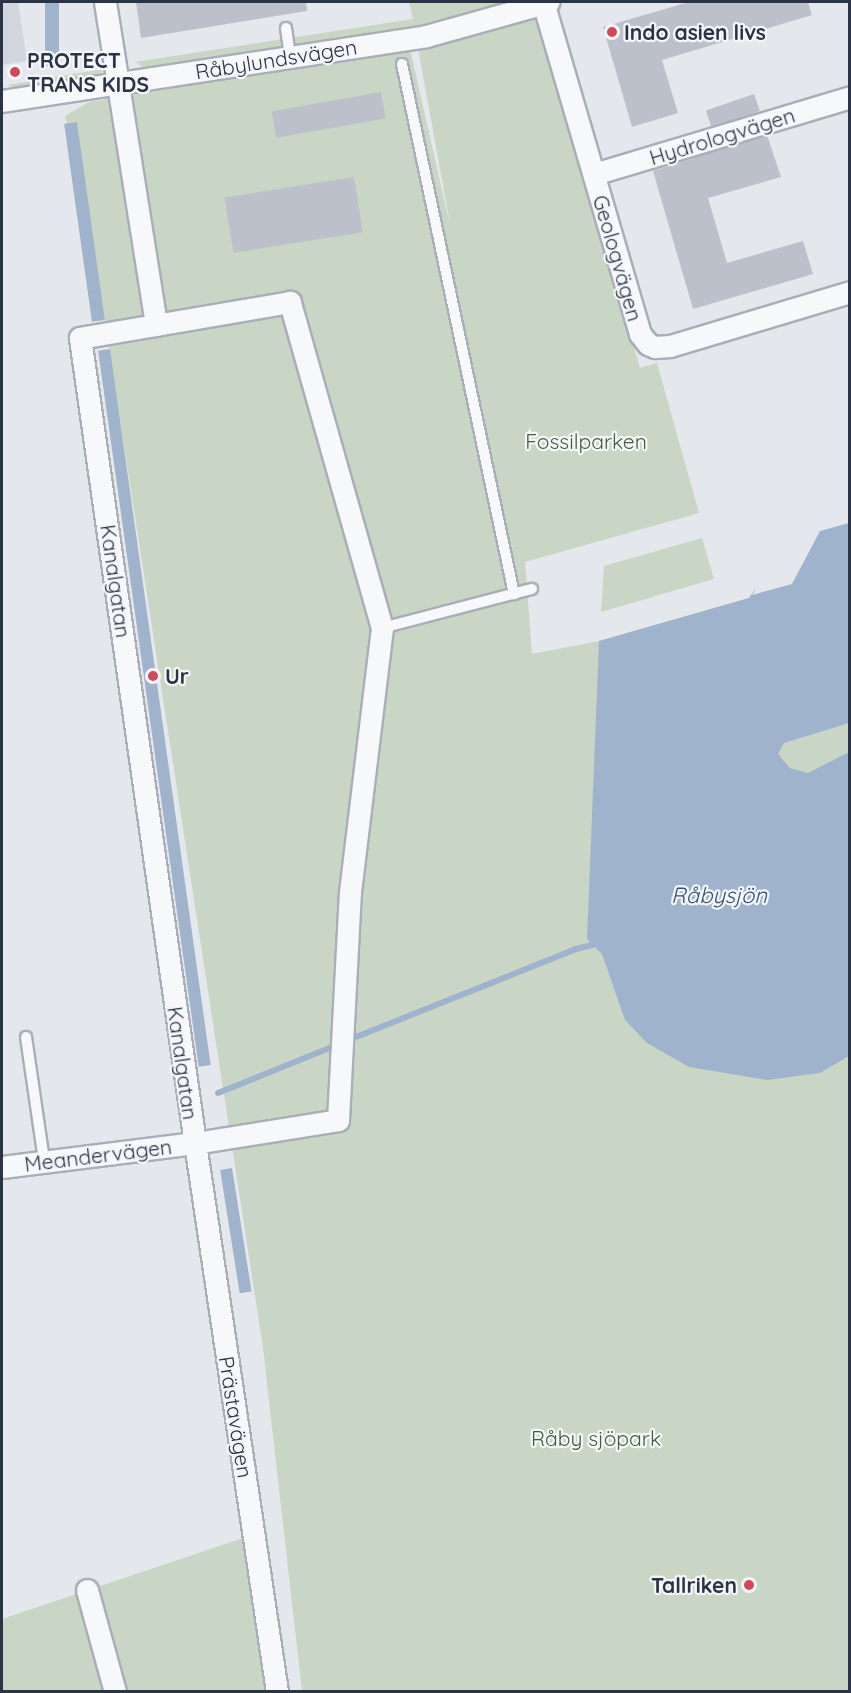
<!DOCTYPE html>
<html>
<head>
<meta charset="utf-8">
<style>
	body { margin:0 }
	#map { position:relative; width:851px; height:1693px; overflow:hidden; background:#e4e7ec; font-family:Quicksand,sans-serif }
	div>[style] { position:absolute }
	.built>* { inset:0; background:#d2d6de }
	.green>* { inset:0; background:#c9d6c5 }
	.water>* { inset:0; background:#9fb4cc; transform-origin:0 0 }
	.pier>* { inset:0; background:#e4e7ec }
	.stream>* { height:6px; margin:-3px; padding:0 3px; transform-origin:3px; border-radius:3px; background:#9fb4cc }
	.building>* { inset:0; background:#bbc0ca; transform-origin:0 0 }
	.roads { filter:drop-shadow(2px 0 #a9aeb7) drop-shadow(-2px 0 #a9aeb7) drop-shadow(0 2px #a9aeb7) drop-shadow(0 -2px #a9aeb7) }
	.lane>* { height:10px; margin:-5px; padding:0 5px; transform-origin:5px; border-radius:5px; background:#f7f8fa }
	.street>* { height:21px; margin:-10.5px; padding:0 10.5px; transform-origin:10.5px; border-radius:10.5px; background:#f7f8fa }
	.dots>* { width:16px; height:16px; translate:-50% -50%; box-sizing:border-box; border:3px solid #f4f6f9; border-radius:50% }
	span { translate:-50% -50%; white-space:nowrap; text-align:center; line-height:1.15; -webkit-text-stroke:4.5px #f4f6f9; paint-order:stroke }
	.poi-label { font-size:21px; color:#2b3445; font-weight:700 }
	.left { translate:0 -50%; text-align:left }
	.right { translate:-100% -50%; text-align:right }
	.street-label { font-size:21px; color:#2b3445 }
	.park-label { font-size:21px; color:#3f6138 }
	.water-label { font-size:22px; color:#34527a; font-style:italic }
	.frame { position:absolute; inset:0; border:3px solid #2b3445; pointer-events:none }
</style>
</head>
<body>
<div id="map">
	<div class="built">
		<i style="clip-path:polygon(2px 2px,18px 2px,27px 61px,2px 65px)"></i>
	</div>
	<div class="green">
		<i style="clip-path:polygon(409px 2px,533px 2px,640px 368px,657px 363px,699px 513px,525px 562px,532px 654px,599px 641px,749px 598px,755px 589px,779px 581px,849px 517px,849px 1691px,302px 1691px,263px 1348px,85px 192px,65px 116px,89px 102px,410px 49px,451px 230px,414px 26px,145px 68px,135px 62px,413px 19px)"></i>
		<i style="clip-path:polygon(104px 69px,98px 76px,20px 90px,8px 85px)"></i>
		<i style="clip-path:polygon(702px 538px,714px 579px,601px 612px,604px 566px)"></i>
		<i style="clip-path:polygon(243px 1538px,266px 1691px,2px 1691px,2px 1619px)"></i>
	</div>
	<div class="water">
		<i style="left:45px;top:2px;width:14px;height:64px"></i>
		<i style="left:77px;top:122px;width:200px;height:13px;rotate:82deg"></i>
		<i style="left:110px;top:349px;width:723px;height:12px;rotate:82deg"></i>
		<i style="clip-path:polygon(849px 517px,849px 723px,784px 743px,778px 754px,790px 768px,808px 773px,849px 752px,849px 1056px,820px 1073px,767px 1080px,689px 1067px,647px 1043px,625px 1020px,602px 954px,587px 939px,599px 641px,749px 598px,755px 589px,779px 581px,807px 529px)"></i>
		<i style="left:232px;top:1168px;width:125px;height:12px;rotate:81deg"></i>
	</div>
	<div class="pier">
		<i style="clip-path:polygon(850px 514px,849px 523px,820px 531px,792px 584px,752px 595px,757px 586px,779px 580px,806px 527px)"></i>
	</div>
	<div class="stream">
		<i style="left:346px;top:1041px;width:248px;rotate:-21.8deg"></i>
		<i style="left:576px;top:949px;width:25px;rotate:-14deg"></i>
		<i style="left:218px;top:1093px;width:128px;rotate:-22deg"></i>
	</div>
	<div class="building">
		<i style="clip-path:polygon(136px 2px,306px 2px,307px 11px,141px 38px)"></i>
		<i style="clip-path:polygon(689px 2px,808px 2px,812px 15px,662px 60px,678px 113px,632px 127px,603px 27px)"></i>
		<i style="left:381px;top:92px;width:27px;height:111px;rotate:80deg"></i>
		<i style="left:754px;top:94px;width:18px;height:51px;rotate:71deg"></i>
		<i style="clip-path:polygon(767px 135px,781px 177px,708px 198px,727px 263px,803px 241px,813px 274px,693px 309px,653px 171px)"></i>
		<i style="left:354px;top:177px;width:56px;height:131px;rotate:81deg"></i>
	</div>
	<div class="roads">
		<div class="lane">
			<i style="left:286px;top:28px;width:29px;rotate:82deg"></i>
			<i style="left:402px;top:64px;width:542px;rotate:78.07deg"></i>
			<i style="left:382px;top:628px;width:155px;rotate:-14.6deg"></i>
			<i style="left:26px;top:1037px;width:124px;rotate:81.7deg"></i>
		</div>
		<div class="street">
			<i style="left:105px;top:2px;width:327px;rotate:81deg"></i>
			<i style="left:543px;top:2px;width:346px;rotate:73.7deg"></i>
			<i style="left:640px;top:334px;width:13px;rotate:51deg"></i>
			<i style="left:648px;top:344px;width:8px;rotate:23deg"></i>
			<i style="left:655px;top:347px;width:15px;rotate:-4deg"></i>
			<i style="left:670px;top:346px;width:188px;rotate:-16.7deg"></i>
			<i style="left:2px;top:101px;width:429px;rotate:-8.7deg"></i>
			<i style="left:426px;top:36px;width:127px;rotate:-15.6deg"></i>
			<i style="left:594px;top:174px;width:267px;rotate:-16.7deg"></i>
			<i style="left:2px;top:1167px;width:194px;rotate:-7.1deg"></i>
			<i style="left:195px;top:1143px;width:145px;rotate:-9.1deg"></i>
			<i style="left:338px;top:1120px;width:228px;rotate:-87deg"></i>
			<i style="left:350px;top:892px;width:266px;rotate:-83.1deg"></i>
			<i style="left:382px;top:628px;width:339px;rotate:-105.8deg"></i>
			<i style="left:290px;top:302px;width:213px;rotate:170.3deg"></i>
			<i style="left:80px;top:338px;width:813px;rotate:81.87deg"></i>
			<i style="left:195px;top:1143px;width:555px;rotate:81.5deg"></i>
			<i style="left:87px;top:1590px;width:106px;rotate:74.6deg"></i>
		</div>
	</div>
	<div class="dots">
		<i style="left:612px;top:32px;background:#d1495b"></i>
		<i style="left:15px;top:72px;background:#d1495b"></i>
		<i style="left:153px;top:676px;background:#d1495b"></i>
		<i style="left:749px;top:1585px;background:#d1495b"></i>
	</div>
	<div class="poi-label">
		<span class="left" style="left:624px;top:32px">Indo asien livs</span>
		<span class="left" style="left:27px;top:72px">PROTECT<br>TRANS KIDS</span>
		<span class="left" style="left:165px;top:676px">Ur</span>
		<span class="right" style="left:737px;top:1585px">Tallriken</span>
	</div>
	<div class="street-label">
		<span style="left:276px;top:59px;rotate:-9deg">Råbylundsvägen</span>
		<span style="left:722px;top:136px;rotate:-17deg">Hydrologvägen</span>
		<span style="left:618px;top:258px;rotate:74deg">Geologvägen</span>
		<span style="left:116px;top:581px;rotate:82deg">Kanalgatan</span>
		<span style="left:183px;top:1063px;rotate:82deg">Kanalgatan</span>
		<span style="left:98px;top:1155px;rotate:-7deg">Meandervägen</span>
		<span style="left:236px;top:1417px;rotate:81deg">Prästavägen</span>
	</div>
	<div class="park-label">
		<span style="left:586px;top:441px">Fossilparken</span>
		<span style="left:596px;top:1438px">Råby sjöpark</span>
	</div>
	<div class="water-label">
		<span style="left:719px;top:896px">Råbysjön</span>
	</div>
	<div class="frame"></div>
</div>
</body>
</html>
